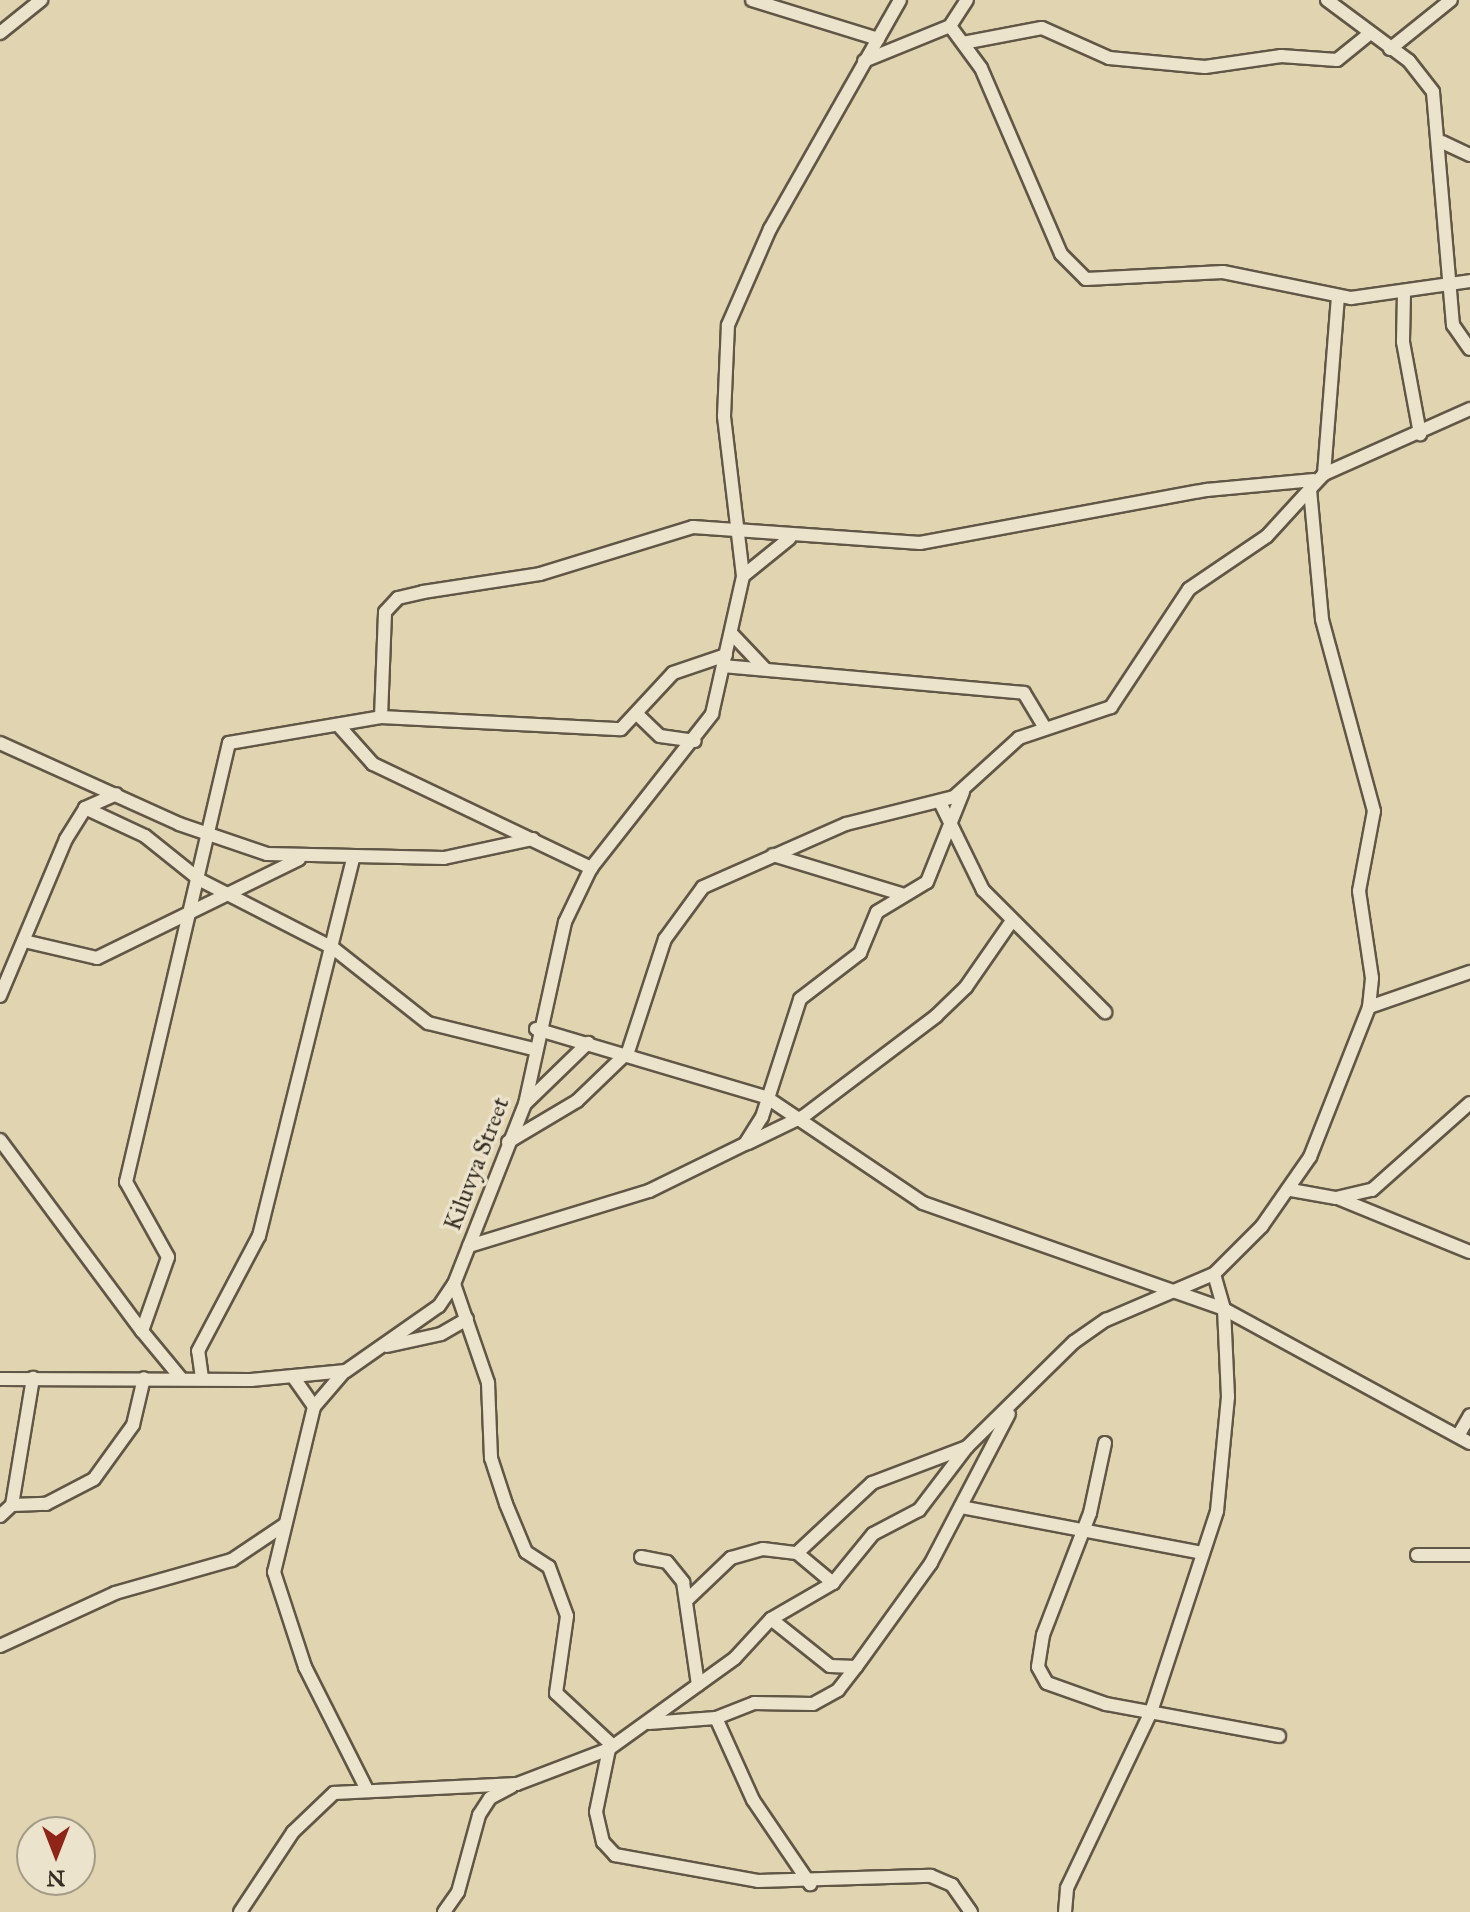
<!DOCTYPE html>
<html>
<head>
<meta charset="utf-8">
<style>
	body { margin:0 }
	#map { position:relative; width:1470px; height:1912px; overflow:hidden; background:#e1d4b0; font-family:"IM FELL Great Primer",serif }
	div>[style] { position:absolute }
	.roads { filter:drop-shadow(2px 0 #615746) drop-shadow(-2px 0 #615746) drop-shadow(0 2px #615746) drop-shadow(0 -2px #615746) }
	.minor>* { height:12px; margin:-6px; padding:0 6px; transform-origin:6px; border-radius:6px; background:#ece3cc }
	span { translate:-50% -50%; white-space:nowrap; text-align:center; line-height:1.15; -webkit-text-stroke:7px #ece3cc; paint-order:stroke }
	.street-label { font-size:24px; color:#362d23 }
	.north { position:absolute; left:16px; top:1816px; width:80px; height:80px; box-sizing:border-box; background:#ece3cc; border:2px solid #a39a88; border-radius:50%; rotate:180deg; font-size:22px; font-weight:700; line-height:32px; text-align:center; color:#362d23 }
	.north::after { content:''; display:block; margin:auto; width:28px; height:36px; background:#8f2418; clip-path:polygon(50% 0,100% 100%,50% 72%,0 100%) }
</style>
</head>
<body>
<div id="map">
	<div class="roads">
		<div class="minor">
			<i style="left:752px;top:0;width:132px;rotate:17.2deg"></i>
			<i style="left:1327px;top:0;width:102px;rotate:36.6deg"></i>
			<i style="left:1409px;top:61px;width:39px;rotate:52deg"></i>
			<i style="left:1433px;top:92px;width:234px;rotate:85.1deg"></i>
			<i style="left:1453px;top:325px;width:29px;rotate:55deg"></i>
			<i style="left:950px;top:26px;width:52px;rotate:53.6deg"></i>
			<i style="left:981px;top:68px;width:202px;rotate:66.7deg"></i>
			<i style="left:1061px;top:254px;width:35px;rotate:45deg"></i>
			<i style="left:1086px;top:279px;width:137px;rotate:-2.9deg"></i>
			<i style="left:1223px;top:272px;width:131px;rotate:11.5deg"></i>
			<i style="left:1351px;top:298px;width:120px;rotate:-8.1deg"></i>
			<i style="left:0;top:33px;width:53px;rotate:-38.8deg"></i>
			<i style="left:963px;top:43px;width:80px;rotate:-10.8deg"></i>
			<i style="left:1042px;top:28px;width:73px;rotate:24.1deg"></i>
			<i style="left:1109px;top:58px;width:96px;rotate:5.4deg"></i>
			<i style="left:1205px;top:67px;width:77px;rotate:-8.2deg"></i>
			<i style="left:1281px;top:56px;width:56px;rotate:4.1deg"></i>
			<i style="left:1337px;top:60px;width:38px;rotate:-39deg"></i>
			<i style="left:1390px;top:49px;width:78px;rotate:-38.8deg"></i>
			<i style="left:864px;top:61px;width:93px;rotate:-22.1deg"></i>
			<i style="left:950px;top:26px;width:31px;rotate:-57deg"></i>
			<i style="left:1442px;top:142px;width:31px;rotate:25deg"></i>
			<i style="left:1404px;top:293px;width:49px;rotate:91.2deg"></i>
			<i style="left:1403px;top:342px;width:94px;rotate:79.5deg"></i>
			<i style="left:1324px;top:474px;width:178px;rotate:-85.5deg"></i>
			<i style="left:743px;top:576px;width:60px;rotate:-39deg"></i>
			<i style="left:732px;top:634px;width:47px;rotate:46.7deg"></i>
			<i style="left:723px;top:666px;width:302px;rotate:5.1deg"></i>
			<i style="left:1024px;top:693px;width:39px;rotate:59deg"></i>
			<i style="left:638px;top:715px;width:30px;rotate:44deg"></i>
			<i style="left:660px;top:736px;width:35px;rotate:8deg"></i>
			<i style="left:381px;top:717px;width:105px;rotate:-87.8deg"></i>
			<i style="left:385px;top:612px;width:19px;rotate:-47deg"></i>
			<i style="left:398px;top:598px;width:26px;rotate:-13deg"></i>
			<i style="left:423px;top:592px;width:118px;rotate:-8.7deg"></i>
			<i style="left:540px;top:574px;width:160px;rotate:-17.1deg"></i>
			<i style="left:693px;top:527px;width:228px;rotate:4deg"></i>
			<i style="left:920px;top:543px;width:292px;rotate:-10.5deg"></i>
			<i style="left:1207px;top:490px;width:107px;rotate:-5.3deg"></i>
			<i style="left:339px;top:726px;width:51px;rotate:48.2deg"></i>
			<i style="left:373px;top:764px;width:242px;rotate:25.5deg"></i>
			<i style="left:0;top:743px;width:196px;rotate:24.3deg"></i>
			<i style="left:179px;top:824px;width:93px;rotate:18.8deg"></i>
			<i style="left:267px;top:854px;width:177px;rotate:1.3deg"></i>
			<i style="left:444px;top:858px;width:91px;rotate:-12.1deg"></i>
			<i style="left:940px;top:802px;width:98px;rotate:64deg"></i>
			<i style="left:983px;top:890px;width:173px;rotate:45deg"></i>
			<i style="left:85px;top:808px;width:66px;rotate:25deg"></i>
			<i style="left:145px;top:836px;width:70px;rotate:38.7deg"></i>
			<i style="left:200px;top:880px;width:149px;rotate:27.1deg"></i>
			<i style="left:333px;top:948px;width:121px;rotate:38.3deg"></i>
			<i style="left:428px;top:1023px;width:108px;rotate:13.9deg"></i>
			<i style="left:773px;top:855px;width:134px;rotate:16.9deg"></i>
			<i style="left:24px;top:941px;width:75px;rotate:13.1deg"></i>
			<i style="left:97px;top:958px;width:225px;rotate:-26.1deg"></i>
			<i style="left:0;top:996px;width:170px;rotate:-67.2deg"></i>
			<i style="left:66px;top:839px;width:36px;rotate:-58deg"></i>
			<i style="left:85px;top:808px;width:34px;rotate:-24deg"></i>
			<i style="left:1369px;top:1007px;width:107px;rotate:-19.1deg"></i>
			<i style="left:536px;top:1029px;width:240px;rotate:16.5deg"></i>
			<i style="left:766px;top:1097px;width:189px;rotate:34deg"></i>
			<i style="left:923px;top:1203px;width:319px;rotate:19.4deg"></i>
			<i style="left:1224px;top:1309px;width:280px;rotate:28.6deg"></i>
			<i style="left:525px;top:1104px;width:88px;rotate:-44.1deg"></i>
			<i style="left:0;top:1140px;width:238px;rotate:53.4deg"></i>
			<i style="left:508px;top:1142px;width:80px;rotate:-30.7deg"></i>
			<i style="left:577px;top:1101px;width:71px;rotate:-43.9deg"></i>
			<i style="left:628px;top:1052px;width:119px;rotate:-71.9deg"></i>
			<i style="left:665px;top:939px;width:64px;rotate:-53.8deg"></i>
			<i style="left:703px;top:887px;width:156px;rotate:-23.8deg"></i>
			<i style="left:846px;top:824px;width:111px;rotate:-14deg"></i>
			<i style="left:954px;top:797px;width:88px;rotate:-42.2deg"></i>
			<i style="left:1019px;top:738px;width:97px;rotate:-18.6deg"></i>
			<i style="left:1111px;top:707px;width:141px;rotate:-56.5deg"></i>
			<i style="left:1189px;top:589px;width:94px;rotate:-34.2deg"></i>
			<i style="left:1267px;top:536px;width:64px;rotate:-47.5deg"></i>
			<i style="left:748px;top:1143px;width:62px;rotate:-25.7deg"></i>
			<i style="left:804px;top:1116px;width:166px;rotate:-37.1deg"></i>
			<i style="left:936px;top:1016px;width:42px;rotate:-44deg"></i>
			<i style="left:966px;top:987px;width:79px;rotate:-55.3deg"></i>
			<i style="left:1291px;top:1190px;width:46px;rotate:10.1deg"></i>
			<i style="left:1336px;top:1198px;width:37px;rotate:-13deg"></i>
			<i style="left:1372px;top:1190px;width:131px;rotate:-41.6deg"></i>
			<i style="left:1340px;top:1199px;width:140px;rotate:22.2deg"></i>
			<i style="left:469px;top:1246px;width:188px;rotate:-17deg"></i>
			<i style="left:649px;top:1191px;width:107px;rotate:-26.1deg"></i>
			<i style="left:745px;top:1144px;width:32px;rotate:-58deg"></i>
			<i style="left:762px;top:1117px;width:124px;rotate:-72.1deg"></i>
			<i style="left:800px;top:999px;width:76px;rotate:-37.5deg"></i>
			<i style="left:860px;top:953px;width:44px;rotate:-67.5deg"></i>
			<i style="left:877px;top:912px;width:58px;rotate:-31deg"></i>
			<i style="left:927px;top:882px;width:97px;rotate:-68.2deg"></i>
			<i style="left:454px;top:1284px;width:105px;rotate:71deg"></i>
			<i style="left:488px;top:1383px;width:75px;rotate:87.7deg"></i>
			<i style="left:491px;top:1458px;width:48px;rotate:71.9deg"></i>
			<i style="left:506px;top:1504px;width:52px;rotate:67.4deg"></i>
			<i style="left:526px;top:1552px;width:27px;rotate:33deg"></i>
			<i style="left:549px;top:1567px;width:52px;rotate:69.8deg"></i>
			<i style="left:567px;top:1616px;width:78px;rotate:98.1deg"></i>
			<i style="left:556px;top:1693px;width:76px;rotate:42.9deg"></i>
			<i style="left:387px;top:1346px;width:55px;rotate:-12.5deg"></i>
			<i style="left:441px;top:1334px;width:30px;rotate:-30deg"></i>
			<i style="left:343px;top:1373px;width:45px;rotate:130.5deg"></i>
			<i style="left:314px;top:1407px;width:170px;rotate:103.6deg"></i>
			<i style="left:274px;top:1572px;width:100px;rotate:71.9deg"></i>
			<i style="left:305px;top:1667px;width:138px;rotate:63.2deg"></i>
			<i style="left:180px;top:1377px;width:60px;rotate:-129.6deg"></i>
			<i style="left:142px;top:1331px;width:78px;rotate:-70.6deg"></i>
			<i style="left:168px;top:1257px;width:86px;rotate:-119.2deg"></i>
			<i style="left:126px;top:1182px;width:451px;rotate:-76.8deg"></i>
			<i style="left:229px;top:743px;width:154px;rotate:-9.7deg"></i>
			<i style="left:381px;top:717px;width:240px;rotate:2.9deg"></i>
			<i style="left:621px;top:729px;width:76px;rotate:-47.1deg"></i>
			<i style="left:673px;top:673px;width:56px;rotate:-18.8deg"></i>
			<i style="left:202px;top:1378px;width:27px;rotate:-98deg"></i>
			<i style="left:198px;top:1351px;width:130px;rotate:-62.1deg"></i>
			<i style="left:259px;top:1236px;width:390px;rotate:-76deg"></i>
			<i style="left:294px;top:1378px;width:35px;rotate:55deg"></i>
			<i style="left:0;top:1379px;width:251px;rotate:0.2deg"></i>
			<i style="left:251px;top:1380px;width:95px;rotate:-5.4deg"></i>
			<i style="left:346px;top:1371px;width:113px;rotate:-35deg"></i>
			<i style="left:439px;top:1306px;width:27px;rotate:-56deg"></i>
			<i style="left:454px;top:1284px;width:193px;rotate:-68.5deg"></i>
			<i style="left:525px;top:1104px;width:186px;rotate:-77.6deg"></i>
			<i style="left:565px;top:922px;width:60px;rotate:-64.3deg"></i>
			<i style="left:591px;top:868px;width:196px;rotate:-51.8deg"></i>
			<i style="left:712px;top:714px;width:141px;rotate:-77.3deg"></i>
			<i style="left:743px;top:576px;width:161px;rotate:-96.8deg"></i>
			<i style="left:724px;top:416px;width:91px;rotate:-87.5deg"></i>
			<i style="left:728px;top:325px;width:105px;rotate:-66.4deg"></i>
			<i style="left:770px;top:229px;width:263px;rotate:-60.4deg"></i>
			<i style="left:1458px;top:1436px;width:24px;rotate:-60deg"></i>
			<i style="left:1105px;top:1443px;width:72px;rotate:102.1deg"></i>
			<i style="left:1090px;top:1513px;width:131px;rotate:111.1deg"></i>
			<i style="left:1043px;top:1635px;width:32px;rotate:99deg"></i>
			<i style="left:1038px;top:1667px;width:18px;rotate:61deg"></i>
			<i style="left:1047px;top:1683px;width:63px;rotate:19.6deg"></i>
			<i style="left:1106px;top:1704px;width:176px;rotate:10.5deg"></i>
			<i style="left:12px;top:1505px;width:34px;rotate:-2deg"></i>
			<i style="left:46px;top:1504px;width:54px;rotate:-27.5deg"></i>
			<i style="left:94px;top:1479px;width:67px;rotate:-54.2deg"></i>
			<i style="left:133px;top:1425px;width:48px;rotate:-76.8deg"></i>
			<i style="left:961px;top:1507px;width:246px;rotate:10.8deg"></i>
			<i style="left:0;top:1516px;width:16px;rotate:-43deg"></i>
			<i style="left:12px;top:1505px;width:129px;rotate:-80.6deg"></i>
			<i style="left:797px;top:1553px;width:103px;rotate:-43deg"></i>
			<i style="left:872px;top:1483px;width:102px;rotate:-20.8deg"></i>
			<i style="left:1417px;top:1555px;width:53px"></i>
			<i style="left:641px;top:1557px;width:26px;rotate:11deg"></i>
			<i style="left:667px;top:1562px;width:26px;rotate:51deg"></i>
			<i style="left:683px;top:1582px;width:104px;rotate:81.7deg"></i>
			<i style="left:687px;top:1600px;width:61px;rotate:-43.7deg"></i>
			<i style="left:731px;top:1558px;width:33px;rotate:-16deg"></i>
			<i style="left:763px;top:1549px;width:34px;rotate:7deg"></i>
			<i style="left:797px;top:1553px;width:47px;rotate:39.8deg"></i>
			<i style="left:771px;top:1619px;width:75px;rotate:38.5deg"></i>
			<i style="left:830px;top:1666px;width:26px;rotate:2deg"></i>
			<i style="left:856px;top:1667px;width:128px;rotate:-54.2deg"></i>
			<i style="left:931px;top:1563px;width:168px;rotate:-62.4deg"></i>
			<i style="left:0;top:1646px;width:127px;rotate:-24.7deg"></i>
			<i style="left:115px;top:1593px;width:122px;rotate:-15.8deg"></i>
			<i style="left:232px;top:1560px;width:63px;rotate:-33.9deg"></i>
			<i style="left:716px;top:1718px;width:41px;rotate:-21.5deg"></i>
			<i style="left:754px;top:1703px;width:59px;rotate:1deg"></i>
			<i style="left:813px;top:1704px;width:29px;rotate:-29deg"></i>
			<i style="left:838px;top:1690px;width:29px;rotate:-52deg"></i>
			<i style="left:649px;top:1723px;width:67px;rotate:-4.3deg"></i>
			<i style="left:716px;top:1718px;width:90px;rotate:65.7deg"></i>
			<i style="left:753px;top:1800px;width:102px;rotate:55.8deg"></i>
			<i style="left:609px;top:1749px;width:64px;rotate:101.7deg"></i>
			<i style="left:596px;top:1812px;width:31px;rotate:77deg"></i>
			<i style="left:603px;top:1842px;width:18px;rotate:47deg"></i>
			<i style="left:615px;top:1855px;width:145px;rotate:10.3deg"></i>
			<i style="left:758px;top:1881px;width:173px;rotate:-1.7deg"></i>
			<i style="left:931px;top:1876px;width:23px;rotate:23deg"></i>
			<i style="left:952px;top:1885px;width:33px;rotate:55deg"></i>
			<i style="left:240px;top:1912px;width:96px;rotate:-56.5deg"></i>
			<i style="left:293px;top:1832px;width:57px;rotate:-43.6deg"></i>
			<i style="left:334px;top:1793px;width:183px;rotate:-2.8deg"></i>
			<i style="left:517px;top:1784px;width:98px;rotate:-20.8deg"></i>
			<i style="left:609px;top:1749px;width:155px;rotate:-35.8deg"></i>
			<i style="left:735px;top:1658px;width:53px;rotate:-47.3deg"></i>
			<i style="left:771px;top:1619px;width:72px;rotate:-30.1deg"></i>
			<i style="left:833px;top:1583px;width:63px;rotate:-50.8deg"></i>
			<i style="left:873px;top:1534px;width:52px;rotate:-27.6deg"></i>
			<i style="left:919px;top:1510px;width:79px;rotate:-52.7deg"></i>
			<i style="left:967px;top:1447px;width:150px;rotate:-44.5deg"></i>
			<i style="left:1074px;top:1342px;width:39px;rotate:-35deg"></i>
			<i style="left:1106px;top:1320px;width:117px;rotate:-23.1deg"></i>
			<i style="left:1214px;top:1274px;width:68px;rotate:-45deg"></i>
			<i style="left:1262px;top:1226px;width:84px;rotate:-55.2deg"></i>
			<i style="left:1310px;top:1157px;width:161px;rotate:-68.5deg"></i>
			<i style="left:1369px;top:1007px;width:29px;rotate:-84deg"></i>
			<i style="left:1372px;top:978px;width:88px;rotate:-98.5deg"></i>
			<i style="left:1359px;top:891px;width:81px;rotate:-79.4deg"></i>
			<i style="left:1374px;top:811px;width:199px;rotate:-105.2deg"></i>
			<i style="left:1322px;top:619px;width:131px;rotate:-95.3deg"></i>
			<i style="left:1310px;top:489px;width:21px;rotate:-47deg"></i>
			<i style="left:1324px;top:474px;width:160px;rotate:-24deg"></i>
			<i style="left:444px;top:1912px;width:24px;rotate:-55deg"></i>
			<i style="left:458px;top:1892px;width:80px;rotate:-74.7deg"></i>
			<i style="left:479px;top:1815px;width:20px;rotate:-57deg"></i>
			<i style="left:490px;top:1798px;width:24px;rotate:-28deg"></i>
			<i style="left:1065px;top:1912px;width:24px;rotate:-85deg"></i>
			<i style="left:1067px;top:1888px;width:195px;rotate:-64.5deg"></i>
			<i style="left:1151px;top:1712px;width:212px;rotate:-71.8deg"></i>
			<i style="left:1217px;top:1511px;width:115px;rotate:-84.5deg"></i>
			<i style="left:1228px;top:1397px;width:88px;rotate:-92.6deg"></i>
			<i style="left:1224px;top:1309px;width:36px;rotate:-106deg"></i>
		</div>
	</div>
	<div class="street-label">
		<span style="left:477px;top:1164px;rotate:-69deg">Kiluvya Street</span>
	</div>
	<div class="north">N</div>
</div>
</body>
</html>
